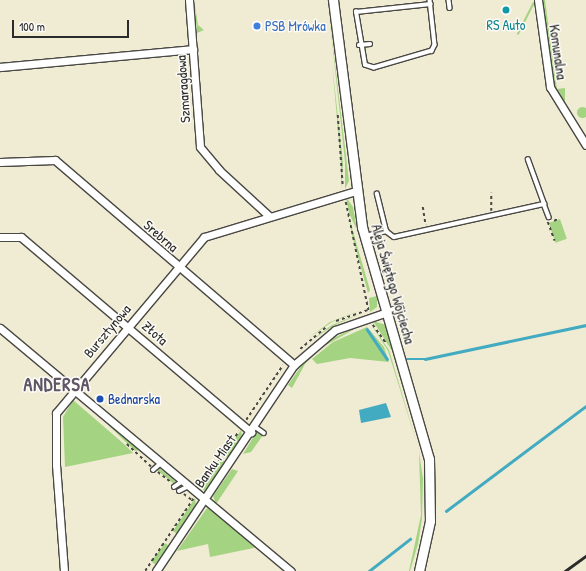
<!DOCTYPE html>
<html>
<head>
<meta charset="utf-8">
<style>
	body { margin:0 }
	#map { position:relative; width:586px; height:571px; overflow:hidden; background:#f0ebd3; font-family:"Patrick Hand",sans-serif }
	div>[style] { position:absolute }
	.green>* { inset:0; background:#a4d482; transform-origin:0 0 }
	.round { border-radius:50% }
	.water>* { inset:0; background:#42abc1 }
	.stream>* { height:2.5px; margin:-1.25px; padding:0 1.25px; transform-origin:1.25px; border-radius:1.25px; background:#42abc1 }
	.path>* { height:1.5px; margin-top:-0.75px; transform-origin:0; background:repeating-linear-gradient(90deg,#494844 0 3px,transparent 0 6px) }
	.roads { filter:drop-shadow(1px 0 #494844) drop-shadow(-1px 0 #494844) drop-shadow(0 1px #494844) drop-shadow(0 -1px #494844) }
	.service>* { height:3.5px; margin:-1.75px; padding:0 1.75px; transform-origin:1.75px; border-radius:1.75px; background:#fff }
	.minor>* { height:7px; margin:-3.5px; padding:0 3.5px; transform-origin:3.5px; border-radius:3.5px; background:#fff }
	.tertiary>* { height:9px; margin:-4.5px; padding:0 4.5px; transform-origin:4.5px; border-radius:4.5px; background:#fff }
	.rail>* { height:2.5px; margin:-1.25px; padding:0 1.25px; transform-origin:1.25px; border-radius:1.25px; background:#2b2b2b }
	.dots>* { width:11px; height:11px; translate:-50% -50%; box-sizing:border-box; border:2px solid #fdfcf7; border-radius:50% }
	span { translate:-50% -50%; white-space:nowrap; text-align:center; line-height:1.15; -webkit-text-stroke:3px #fdfcf7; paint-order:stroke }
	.culture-label { font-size:14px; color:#0d838f }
	.shop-label { font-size:14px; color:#366cbe }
	.left { translate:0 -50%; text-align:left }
	.street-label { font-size:14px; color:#2b2b2b }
	.transit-label { font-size:14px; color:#164399 }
	.district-label { font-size:18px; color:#5e5567; font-weight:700; letter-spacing:1px }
	.scale { position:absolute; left:12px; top:20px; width:117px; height:18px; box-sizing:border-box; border:2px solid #2b2b2b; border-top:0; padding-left:5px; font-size:12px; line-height:14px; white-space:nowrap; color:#2b2b2b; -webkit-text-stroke:3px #fdfcf7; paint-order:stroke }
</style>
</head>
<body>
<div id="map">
	<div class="green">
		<i style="clip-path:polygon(194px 0,198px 25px,204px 30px,197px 33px)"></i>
		<i style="clip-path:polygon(541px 0,545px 0,557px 89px,565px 88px,565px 102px,552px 84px)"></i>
		<i style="left:533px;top:2px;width:2px;height:36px;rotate:27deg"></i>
		<i style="clip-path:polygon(329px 13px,349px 181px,345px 189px,345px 162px)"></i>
		<i style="clip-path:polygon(332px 63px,343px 163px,341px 190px,341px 163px)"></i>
		<i class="round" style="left:576.5px;top:106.5px;width:11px;height:11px"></i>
		<i style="clip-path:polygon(346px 197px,353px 207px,357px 230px,349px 213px)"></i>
		<i style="clip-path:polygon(349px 218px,370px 290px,368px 293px,352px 235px)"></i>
		<i style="left:560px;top:219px;width:21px;height:12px;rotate:71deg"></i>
		<i style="clip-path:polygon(377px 296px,377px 307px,370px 312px,369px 298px)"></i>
		<i style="clip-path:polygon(361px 310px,332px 322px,307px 339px,330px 322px)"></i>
		<i style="clip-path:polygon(362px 313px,333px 326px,309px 342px,332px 325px)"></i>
		<i style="clip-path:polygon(369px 321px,389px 350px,418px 447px,388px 351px)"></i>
		<i style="clip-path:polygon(373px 321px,386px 325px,422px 444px,420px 446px,392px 351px)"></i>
		<i style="clip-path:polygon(365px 323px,321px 348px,305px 364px,292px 388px,288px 385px,304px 362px,323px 343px)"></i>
		<i style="clip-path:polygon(367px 327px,384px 347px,389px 362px,350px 358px,317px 364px,312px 359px,333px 342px)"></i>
		<i style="clip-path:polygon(73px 400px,124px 444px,133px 453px,65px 467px,63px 417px)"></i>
		<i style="clip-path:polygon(100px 417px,139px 450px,135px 451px)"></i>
		<i style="clip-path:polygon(241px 430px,242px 436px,228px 458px,224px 455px)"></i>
		<i style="clip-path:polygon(257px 431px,263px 435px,251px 452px,243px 454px)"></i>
		<i style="clip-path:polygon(419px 452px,423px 479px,422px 519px,418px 544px,410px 571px,409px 571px,421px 515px)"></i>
		<i style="clip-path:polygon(222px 459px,225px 462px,205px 491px,202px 489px)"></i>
		<i style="left:159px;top:468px;width:21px;height:3px;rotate:39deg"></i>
		<i style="clip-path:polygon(232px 469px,238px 471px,216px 504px,213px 496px)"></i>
		<i style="clip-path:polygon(195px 498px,196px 505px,177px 534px,173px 531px)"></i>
		<i style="clip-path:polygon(207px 508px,217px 513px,259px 547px,210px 557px,208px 544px,177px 551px)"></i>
		<i style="left:165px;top:543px;width:5px;height:23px;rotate:37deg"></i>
	</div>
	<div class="water">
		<i style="clip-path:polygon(386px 403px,391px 417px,361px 423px,359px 410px)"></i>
	</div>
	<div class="stream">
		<i style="left:367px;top:329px;width:36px;rotate:56deg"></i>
		<i style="left:407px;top:359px;width:18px"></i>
		<i style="left:425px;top:359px;width:165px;rotate:-11.9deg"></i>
		<i style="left:446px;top:511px;width:175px;rotate:-36.9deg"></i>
		<i style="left:369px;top:571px;width:52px;rotate:-38deg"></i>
	</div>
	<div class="path">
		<i style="left:338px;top:115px;width:72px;rotate:86deg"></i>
		<i style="left:346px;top:202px;width:112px;rotate:78.2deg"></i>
		<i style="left:423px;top:207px;width:18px;rotate:81deg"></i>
		<i style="left:491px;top:211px;width:18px;rotate:-90deg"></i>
		<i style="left:554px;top:221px;width:6px;rotate:-31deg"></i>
		<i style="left:548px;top:222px;width:20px;rotate:70deg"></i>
		<i style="left:336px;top:321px;width:34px;rotate:-19deg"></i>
		<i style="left:373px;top:325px;width:24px;rotate:54deg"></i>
		<i style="left:300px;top:349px;width:34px;rotate:-40deg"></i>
		<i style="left:246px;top:420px;width:66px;rotate:-56.1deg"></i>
		<i style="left:127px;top:444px;width:33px;rotate:43deg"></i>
		<i style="left:158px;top:472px;width:16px;rotate:38deg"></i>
		<i style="left:202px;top:486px;width:66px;rotate:-56.1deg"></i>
		<i style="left:184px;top:494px;width:10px;rotate:37deg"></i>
		<i style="left:145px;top:571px;width:87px;rotate:-56.3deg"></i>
	</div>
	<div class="roads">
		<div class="service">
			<i style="left:430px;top:0;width:45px;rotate:83.7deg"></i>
			<i style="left:435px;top:45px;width:7px;rotate:117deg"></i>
			<i style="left:432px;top:51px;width:60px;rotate:163.7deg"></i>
			<i style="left:374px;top:68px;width:9px;rotate:-162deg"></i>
			<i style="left:365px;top:65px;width:54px;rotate:-99.6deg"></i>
			<i style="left:356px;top:12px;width:75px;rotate:-6.1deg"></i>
			<i style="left:449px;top:0;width:8px;rotate:83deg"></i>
			<i style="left:359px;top:45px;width:11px;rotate:-5deg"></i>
			<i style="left:544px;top:204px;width:14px;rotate:69deg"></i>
			<i style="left:386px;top:231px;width:10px;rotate:37deg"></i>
			<i style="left:394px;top:237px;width:154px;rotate:-12.4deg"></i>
			<i style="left:544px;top:204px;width:47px;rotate:-110deg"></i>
			<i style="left:365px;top:236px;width:22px;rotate:-13deg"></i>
			<i style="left:386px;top:231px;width:38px;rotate:-104deg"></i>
			<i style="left:254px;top:426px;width:12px;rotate:35deg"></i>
			<i style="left:153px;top:470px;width:11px;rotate:-41deg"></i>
			<i style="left:174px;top:487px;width:11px;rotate:-34deg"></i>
			<i style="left:179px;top:491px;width:11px;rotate:-27deg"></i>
		</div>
		<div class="minor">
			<i style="left:189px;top:0;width:147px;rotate:85.7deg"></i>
			<i style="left:200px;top:147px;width:30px;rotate:50deg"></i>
			<i style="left:219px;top:170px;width:67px;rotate:42.6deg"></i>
			<i style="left:538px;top:0;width:88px;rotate:82.1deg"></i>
			<i style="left:550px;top:87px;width:68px;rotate:58.2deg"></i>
			<i style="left:0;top:67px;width:194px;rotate:-5.3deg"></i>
			<i style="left:0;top:162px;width:55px;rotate:-2.1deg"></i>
			<i style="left:55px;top:160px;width:315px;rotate:40.6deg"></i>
			<i style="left:0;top:237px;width:21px"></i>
			<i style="left:21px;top:237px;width:302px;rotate:40.3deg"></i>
			<i style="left:0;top:328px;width:379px;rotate:39.9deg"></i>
			<i style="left:64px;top:571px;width:106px;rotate:-94.3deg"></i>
			<i style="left:56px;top:465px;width:52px;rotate:-90deg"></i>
			<i style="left:56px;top:413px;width:230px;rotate:-49.9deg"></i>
			<i style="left:204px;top:237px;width:158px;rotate:-16.9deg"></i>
			<i style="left:156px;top:571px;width:248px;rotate:-56.2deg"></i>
			<i style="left:294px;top:365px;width:54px;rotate:-40.5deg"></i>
			<i style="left:335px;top:330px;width:68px;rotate:-19deg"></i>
		</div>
		<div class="tertiary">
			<i style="left:333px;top:0;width:229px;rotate:82.7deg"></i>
			<i style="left:362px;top:227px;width:241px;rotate:73.9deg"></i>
			<i style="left:429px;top:459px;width:62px;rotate:89.1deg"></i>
			<i style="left:430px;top:521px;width:51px;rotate:102.4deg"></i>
		</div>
	</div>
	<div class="rail">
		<i style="left:565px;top:571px;width:26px;rotate:-36deg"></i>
	</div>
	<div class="dots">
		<i style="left:506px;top:10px;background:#0f9aa8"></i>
		<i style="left:257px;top:26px;background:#3f7fe0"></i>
		<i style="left:100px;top:399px;background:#1a4fb4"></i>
	</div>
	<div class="culture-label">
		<span style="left:506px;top:25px">RS Auto</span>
	</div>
	<div class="shop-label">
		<span class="left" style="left:265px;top:26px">PSB Mrówka</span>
	</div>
	<div class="street-label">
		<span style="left:558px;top:52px;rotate:82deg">Komunalna</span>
		<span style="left:183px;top:89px;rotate:-94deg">Szmaragdowa</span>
		<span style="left:161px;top:236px;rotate:41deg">Srebrna</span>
		<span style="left:393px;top:284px;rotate:74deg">Aleja Świętego Wojciecha</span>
		<span style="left:107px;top:331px;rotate:-50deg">Bursztynowa</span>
		<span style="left:155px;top:333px;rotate:41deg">Złota</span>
		<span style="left:215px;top:461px;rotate:-55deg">Banku Miast</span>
	</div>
	<div class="transit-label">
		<span class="left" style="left:108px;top:399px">Bednarska</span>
	</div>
	<div class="district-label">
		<span style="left:57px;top:385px">ANDERSA</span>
	</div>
	<div class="scale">100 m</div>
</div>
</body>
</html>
